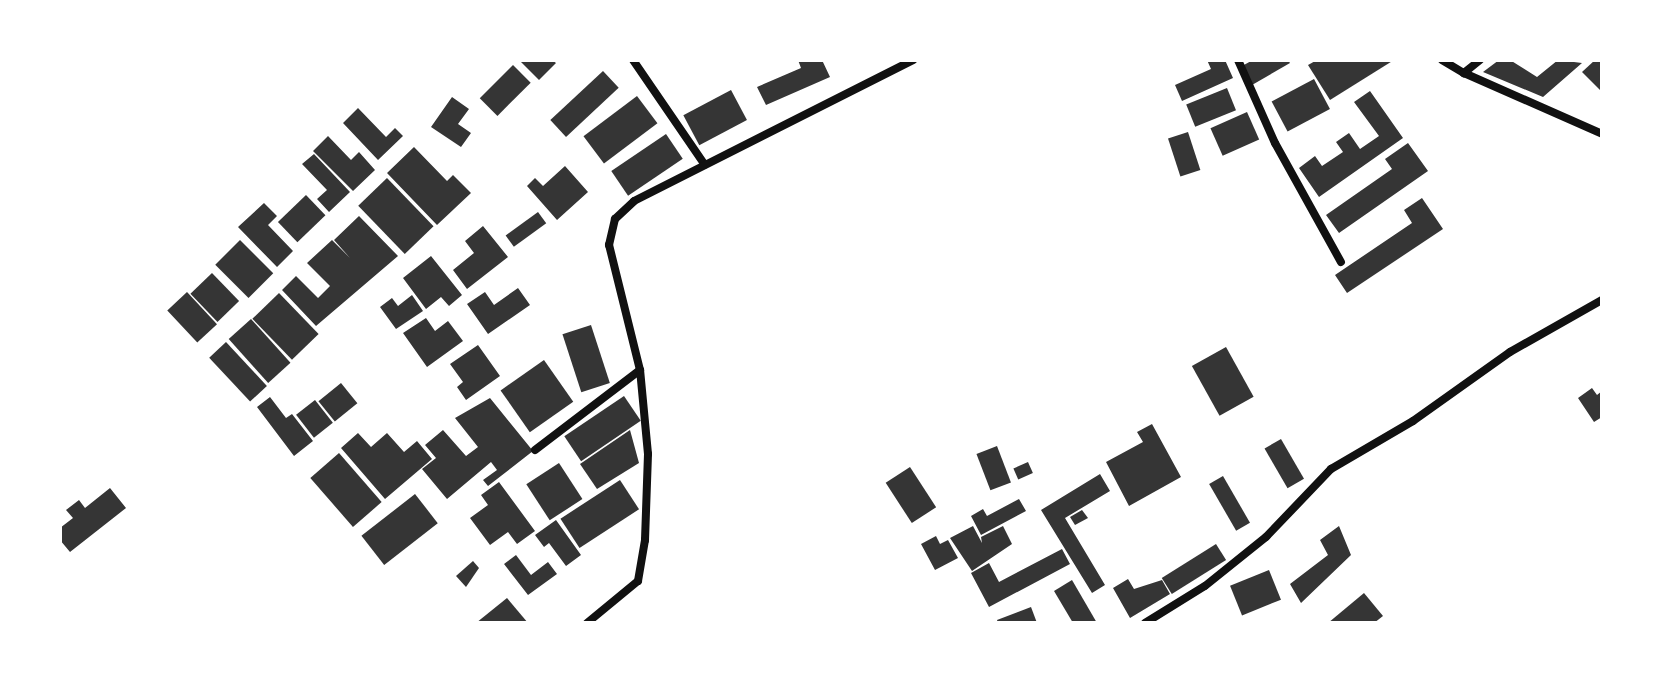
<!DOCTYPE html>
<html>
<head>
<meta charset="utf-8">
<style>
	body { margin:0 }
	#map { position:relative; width:1662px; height:683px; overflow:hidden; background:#fff; font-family:"Libre Baskerville",serif }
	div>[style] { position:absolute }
	.building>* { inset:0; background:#353535; transform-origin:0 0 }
	.minor>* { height:8px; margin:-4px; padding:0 4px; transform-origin:4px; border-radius:4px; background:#111 }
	span { translate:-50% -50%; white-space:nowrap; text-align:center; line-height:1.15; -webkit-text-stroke:6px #fff; paint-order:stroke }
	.frame { position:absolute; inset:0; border:62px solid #fff; pointer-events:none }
</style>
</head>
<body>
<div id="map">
	<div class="building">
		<i style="clip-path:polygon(519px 60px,552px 60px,556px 63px,539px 80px)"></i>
		<i style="clip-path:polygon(798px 60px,822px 60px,830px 77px,766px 105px,757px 87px,801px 68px)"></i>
		<i style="clip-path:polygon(1207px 60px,1225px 60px,1233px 78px,1182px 101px,1175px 85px,1211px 69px)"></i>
		<i style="clip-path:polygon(1253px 60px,1288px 60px,1290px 63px,1252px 85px,1242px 66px)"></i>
		<i style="clip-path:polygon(1317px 60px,1394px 60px,1330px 100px,1308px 65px)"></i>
		<i style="clip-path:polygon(1499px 60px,1510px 60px,1537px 77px,1558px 60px,1582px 63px,1543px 97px,1483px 72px)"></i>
		<i style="clip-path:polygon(1595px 60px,1602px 60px,1602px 92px,1582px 72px)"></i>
		<i style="left:513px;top:65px;width:25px;height:47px;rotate:45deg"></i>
		<i style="left:603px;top:71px;width:23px;height:72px;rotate:47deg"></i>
		<i style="left:1314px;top:79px;width:34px;height:48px;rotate:62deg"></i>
		<i style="left:1227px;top:88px;width:24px;height:44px;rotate:68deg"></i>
		<i style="left:731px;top:90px;width:34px;height:54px;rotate:62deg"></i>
		<i style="clip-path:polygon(1370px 91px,1403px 138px,1319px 197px,1299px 168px,1315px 156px,1322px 166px,1343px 152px,1336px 142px,1349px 133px,1360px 149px,1379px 136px,1354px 102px)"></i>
		<i style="left:637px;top:96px;width:34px;height:67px;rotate:53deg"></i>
		<i style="clip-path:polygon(452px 97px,469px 109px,458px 124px,471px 133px,461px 147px,431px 127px)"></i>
		<i style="clip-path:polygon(358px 108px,386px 137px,395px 128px,403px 136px,378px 160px,343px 123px)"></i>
		<i style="left:1247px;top:112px;width:30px;height:40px;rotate:66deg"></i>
		<i style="left:1188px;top:132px;width:40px;height:21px;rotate:72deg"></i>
		<i style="left:666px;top:134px;width:30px;height:66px;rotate:56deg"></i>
		<i style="clip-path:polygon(328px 136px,351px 160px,359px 152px,375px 170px,353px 191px,313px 151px)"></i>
		<i style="clip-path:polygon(1408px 143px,1428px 171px,1339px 233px,1326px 215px,1392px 169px,1385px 159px)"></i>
		<i style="clip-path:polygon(414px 147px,447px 181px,453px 175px,471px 193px,437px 225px,387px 173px)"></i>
		<i style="clip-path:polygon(314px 154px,350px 192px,329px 212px,317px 199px,327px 190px,302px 164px)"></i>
		<i style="clip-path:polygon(565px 166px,588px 192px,557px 220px,527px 186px,535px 178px,543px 186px)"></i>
		<i style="left:387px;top:178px;width:67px;height:40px;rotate:46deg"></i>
		<i style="left:306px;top:195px;width:28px;height:39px;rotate:46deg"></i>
		<i style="clip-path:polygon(1422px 198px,1443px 229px,1347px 293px,1335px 275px,1412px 223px,1404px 210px)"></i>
		<i style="clip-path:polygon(264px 203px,277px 216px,268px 225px,293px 251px,277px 267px,238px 227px)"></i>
		<i style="left:538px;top:212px;width:14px;height:40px;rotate:54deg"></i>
		<i style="clip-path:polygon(359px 216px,398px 256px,316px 326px,282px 290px,296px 276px,318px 298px,330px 286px,307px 263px,332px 240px,350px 258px,334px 240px)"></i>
		<i style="clip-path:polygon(483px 226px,508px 257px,467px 289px,453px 270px,474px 253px,465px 241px)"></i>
		<i style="left:240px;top:240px;width:47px;height:35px;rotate:45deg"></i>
		<i style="clip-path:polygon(431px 256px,462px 295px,449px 306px,441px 297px,426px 309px,403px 278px)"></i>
		<i style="left:212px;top:273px;width:39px;height:30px;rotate:46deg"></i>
		<i style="clip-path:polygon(518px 288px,530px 305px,488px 334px,467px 304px,485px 292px,494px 305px)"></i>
		<i style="left:187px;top:292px;width:44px;height:27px;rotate:47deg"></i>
		<i style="left:279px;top:293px;width:57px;height:37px;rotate:46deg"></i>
		<i style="clip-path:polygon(412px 295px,423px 311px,396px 329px,380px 307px,392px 298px,398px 306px)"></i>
		<i style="clip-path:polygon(426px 318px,435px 331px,448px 321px,463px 341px,427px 367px,403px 333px)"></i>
		<i style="left:251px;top:319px;width:59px;height:30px;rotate:48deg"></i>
		<i style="left:591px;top:325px;width:61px;height:30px;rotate:72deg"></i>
		<i style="left:226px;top:342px;width:60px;height:23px;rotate:47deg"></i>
		<i style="clip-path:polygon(478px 345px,500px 376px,466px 400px,457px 387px,463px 382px,450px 364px)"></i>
		<i style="left:1226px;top:347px;width:57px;height:39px;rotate:61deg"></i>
		<i style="left:544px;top:360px;width:51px;height:53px;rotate:55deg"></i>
		<i style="left:341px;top:383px;width:26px;height:29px;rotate:51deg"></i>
		<i style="clip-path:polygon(1592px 388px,1597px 395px,1602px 391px,1602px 417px,1594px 422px,1578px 398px)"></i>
		<i style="left:624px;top:396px;width:30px;height:72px;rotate:56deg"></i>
		<i style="clip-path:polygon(270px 397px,286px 418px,292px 414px,313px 441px,294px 456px,257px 407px)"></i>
		<i style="clip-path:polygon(490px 398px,533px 451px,488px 486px,483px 480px,497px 470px,491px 462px,447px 499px,422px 469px,436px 458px,425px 445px,443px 430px,466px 456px,478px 447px,455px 418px)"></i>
		<i style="left:315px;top:400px;width:29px;height:24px;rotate:52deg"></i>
		<i style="clip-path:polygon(1152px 424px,1181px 477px,1129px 506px,1106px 462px,1143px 442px,1137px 432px)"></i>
		<i style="clip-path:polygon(630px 430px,639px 463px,597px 489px,580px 464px)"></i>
		<i style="clip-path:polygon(358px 433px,371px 447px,387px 433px,404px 452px,417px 441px,432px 459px,385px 499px,341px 448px)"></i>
		<i style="left:1281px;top:439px;width:46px;height:19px;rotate:60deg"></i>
		<i style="left:997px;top:446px;width:39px;height:22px;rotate:69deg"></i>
		<i style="left:339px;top:453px;width:65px;height:38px;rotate:49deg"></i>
		<i style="left:1028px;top:462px;width:12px;height:16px;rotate:66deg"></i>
		<i style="left:559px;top:463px;width:43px;height:39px;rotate:57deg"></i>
		<i style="left:910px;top:467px;width:48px;height:29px;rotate:57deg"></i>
		<i style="clip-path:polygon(1100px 474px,1110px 491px,1065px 518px,1105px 585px,1092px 593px,1041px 510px)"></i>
		<i style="left:1223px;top:476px;width:54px;height:16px;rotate:60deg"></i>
		<i style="left:620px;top:480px;width:35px;height:71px;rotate:57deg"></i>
		<i style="clip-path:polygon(499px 482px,535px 531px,517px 544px,508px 532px,490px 545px,470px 518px,488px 505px,481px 495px)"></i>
		<i style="clip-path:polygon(110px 488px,126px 508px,70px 552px,60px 540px,60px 528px,73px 518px,66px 510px,79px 500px,85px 508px)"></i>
		<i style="left:415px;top:494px;width:37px;height:68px;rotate:52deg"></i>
		<i style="clip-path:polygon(1019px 499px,1026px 511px,981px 535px,971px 516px,983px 509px,987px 516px)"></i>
		<i style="clip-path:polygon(1082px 510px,1088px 518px,1075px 525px,1070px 517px)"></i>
		<i style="clip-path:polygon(556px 520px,581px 555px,566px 566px,549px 543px,544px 547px,535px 535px)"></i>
		<i style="clip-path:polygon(973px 526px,982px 543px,981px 537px,1003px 526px,1012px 544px,972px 571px,950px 538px)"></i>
		<i style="clip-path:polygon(1339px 526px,1351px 555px,1301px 603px,1290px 584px,1328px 555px,1320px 540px)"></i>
		<i style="clip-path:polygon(936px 536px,940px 544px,948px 540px,958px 558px,935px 570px,921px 544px)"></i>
		<i style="left:1216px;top:544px;width:19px;height:64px;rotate:58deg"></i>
		<i style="clip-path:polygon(1062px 549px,1070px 564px,989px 607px,971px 573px,989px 563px,999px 582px)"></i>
		<i style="clip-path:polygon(516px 555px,531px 575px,548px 562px,557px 574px,528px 595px,504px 564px)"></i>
		<i style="clip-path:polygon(473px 561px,479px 568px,466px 587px,456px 576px)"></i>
		<i style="left:1269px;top:570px;width:32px;height:42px;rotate:68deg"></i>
		<i style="clip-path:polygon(1128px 579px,1134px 589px,1162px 580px,1170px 594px,1130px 618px,1113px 588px)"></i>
		<i style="clip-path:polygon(1072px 580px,1097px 623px,1073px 623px,1054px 591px)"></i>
		<i style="clip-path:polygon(1364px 593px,1383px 616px,1374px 623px,1328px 623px)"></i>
		<i style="clip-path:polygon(507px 598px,528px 623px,476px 623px)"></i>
		<i style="clip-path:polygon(1031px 607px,1037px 623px,998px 623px,997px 620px)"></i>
	</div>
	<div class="minor">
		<i style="left:633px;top:60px;width:127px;rotate:55.6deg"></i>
		<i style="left:1238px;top:60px;width:91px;rotate:66deg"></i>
		<i style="left:1275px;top:143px;width:136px;rotate:61deg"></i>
		<i style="left:1442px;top:60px;width:26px;rotate:31deg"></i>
		<i style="left:1480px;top:60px;width:21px;rotate:141deg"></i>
		<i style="left:1464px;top:73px;width:151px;rotate:23.8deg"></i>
		<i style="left:535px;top:450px;width:132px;rotate:-37.3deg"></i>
		<i style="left:587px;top:623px;width:66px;rotate:-39.5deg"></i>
		<i style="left:638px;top:581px;width:42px;rotate:-80.3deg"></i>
		<i style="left:645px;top:540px;width:86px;rotate:-88deg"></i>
		<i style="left:648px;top:454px;width:84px;rotate:-95.4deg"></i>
		<i style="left:640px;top:370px;width:129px;rotate:-103.9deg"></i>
		<i style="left:609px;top:245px;width:27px;rotate:-77deg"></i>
		<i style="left:615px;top:219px;width:26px;rotate:-43deg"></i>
		<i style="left:634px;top:201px;width:313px;rotate:-26.8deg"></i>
		<i style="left:1145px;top:623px;width:70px;rotate:-31.7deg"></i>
		<i style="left:1205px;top:586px;width:78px;rotate:-38.8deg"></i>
		<i style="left:1266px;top:537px;width:94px;rotate:-46.3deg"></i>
		<i style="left:1331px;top:469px;width:95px;rotate:-30.3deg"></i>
		<i style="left:1413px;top:421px;width:119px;rotate:-35.4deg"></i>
		<i style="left:1510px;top:352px;width:106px;rotate:-29.5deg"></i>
	</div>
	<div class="frame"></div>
</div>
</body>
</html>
